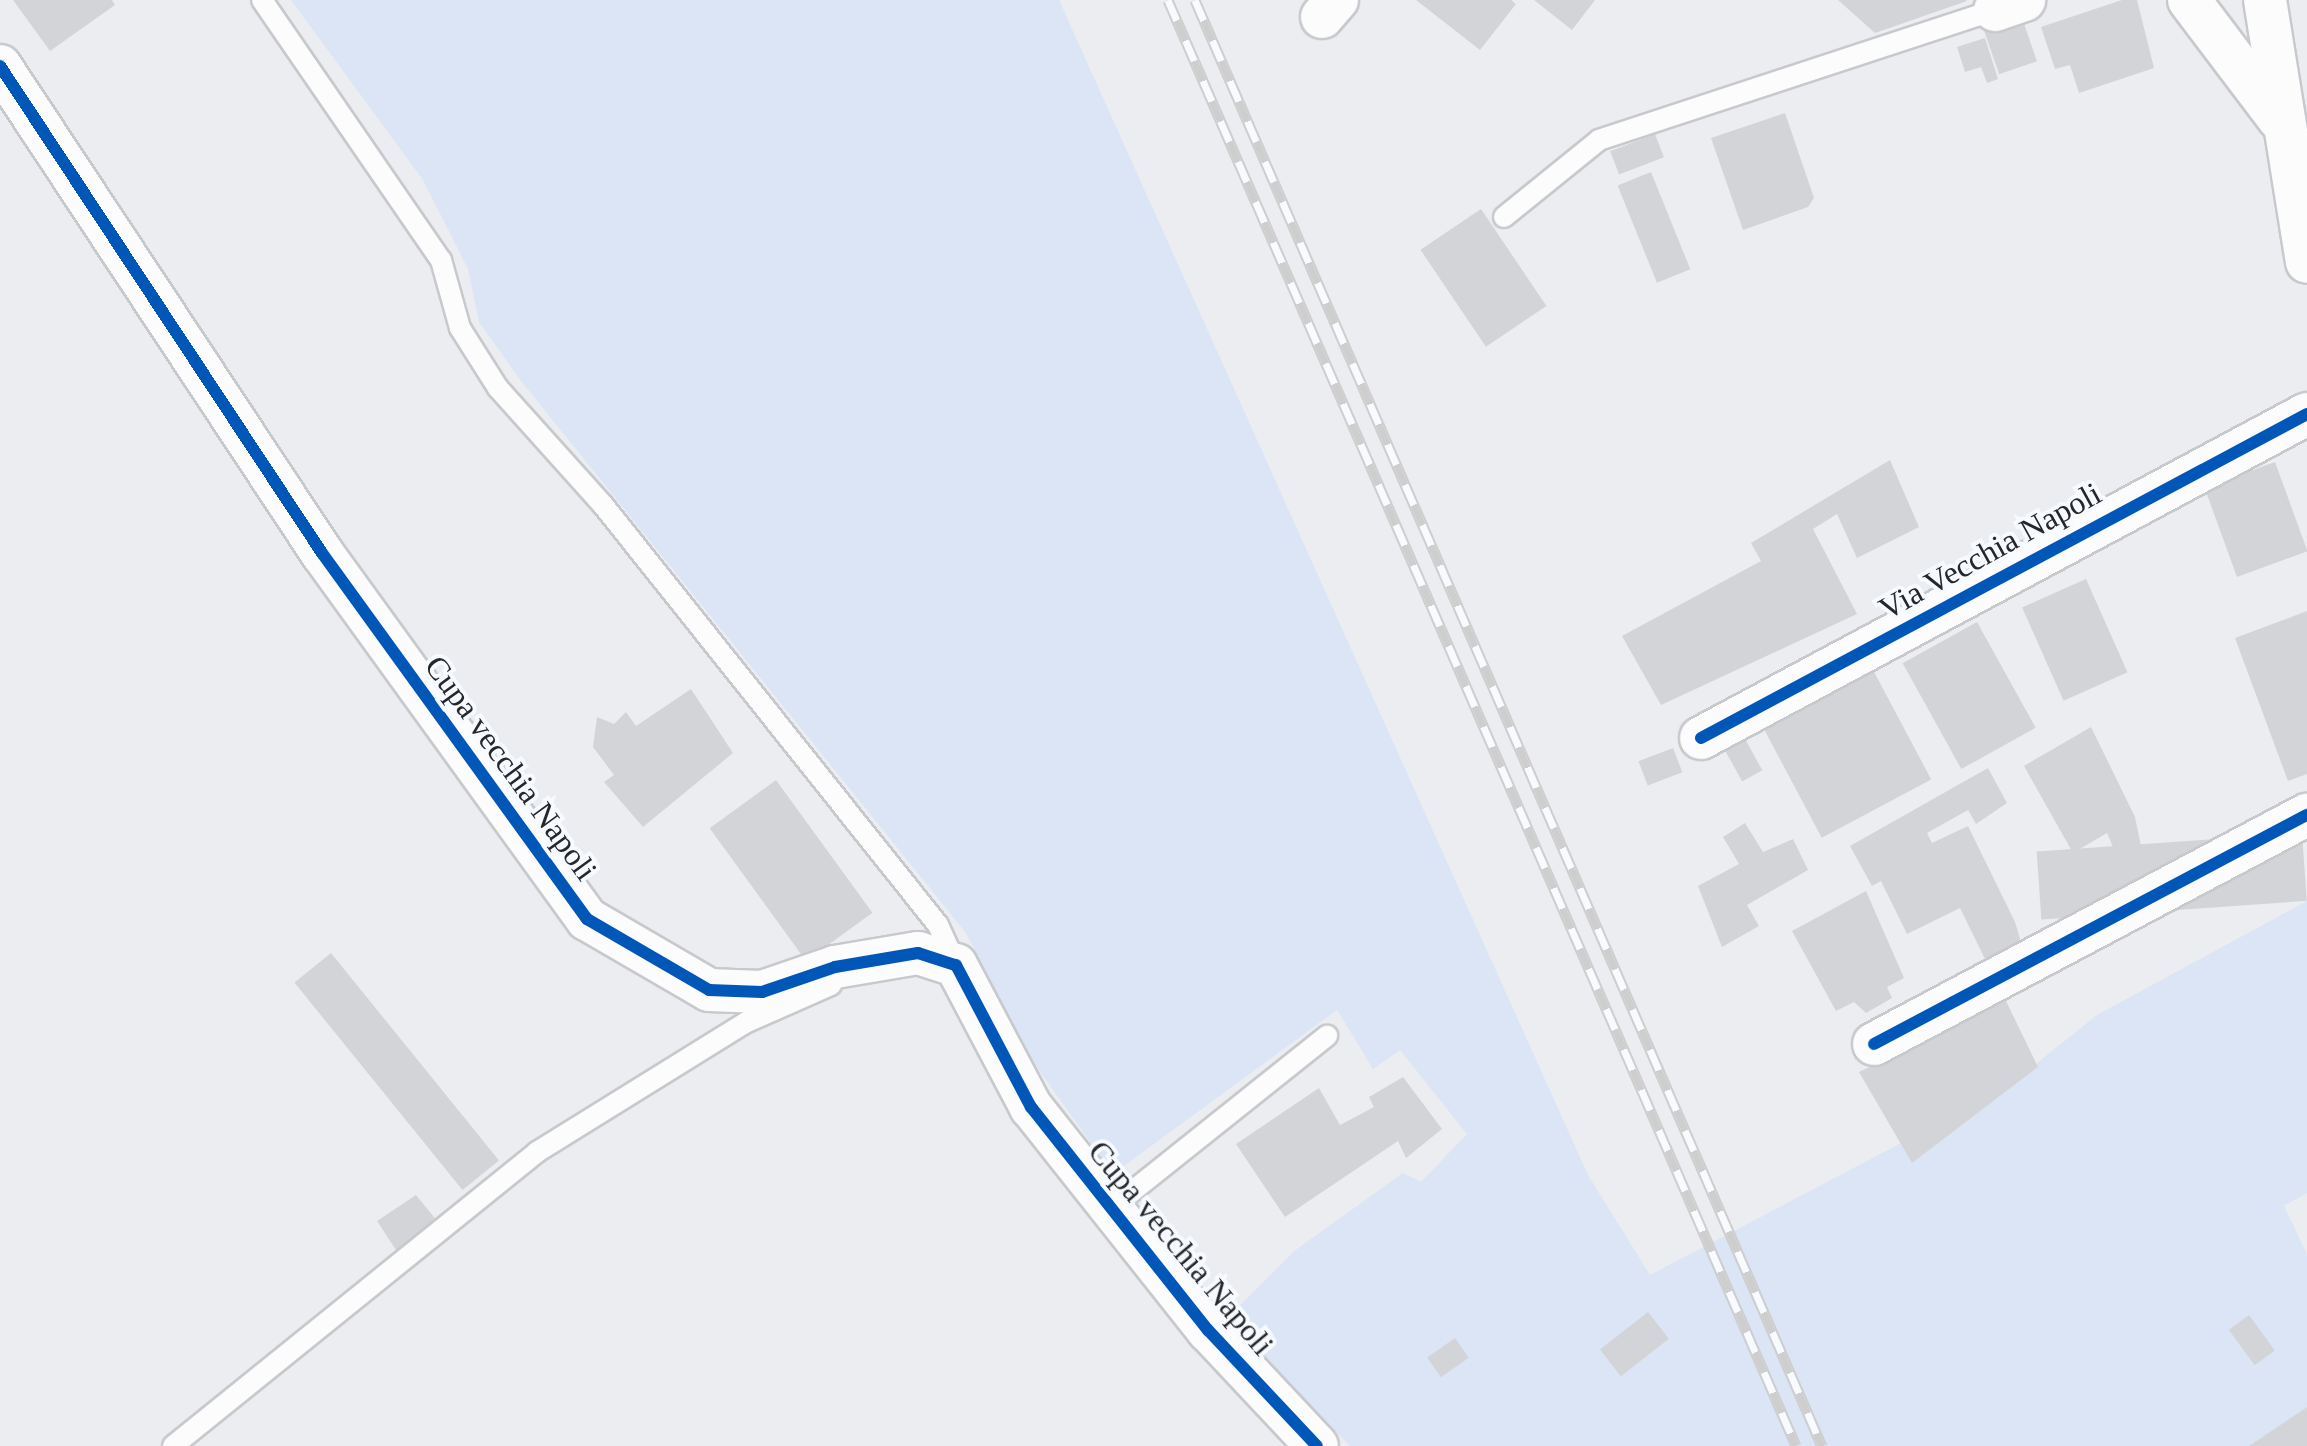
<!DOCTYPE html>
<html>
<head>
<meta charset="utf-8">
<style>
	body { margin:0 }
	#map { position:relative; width:2307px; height:1446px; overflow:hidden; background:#ebedf1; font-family:Georgia,serif }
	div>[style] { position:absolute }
	.green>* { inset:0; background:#dce5f6 }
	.building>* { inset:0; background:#d3d4d8; transform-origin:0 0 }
	.roads { filter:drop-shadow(2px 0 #c7c9cc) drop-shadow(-2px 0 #c7c9cc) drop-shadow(0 2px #c7c9cc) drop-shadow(0 -2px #c7c9cc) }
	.lane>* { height:20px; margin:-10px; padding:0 10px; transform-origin:10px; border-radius:10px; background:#fcfcfd }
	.street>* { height:42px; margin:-21px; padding:0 21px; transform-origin:21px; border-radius:21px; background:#fcfcfd }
	.rail>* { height:11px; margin-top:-5.5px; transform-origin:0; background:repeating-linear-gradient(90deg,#f7fafe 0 22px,#cececf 0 44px); box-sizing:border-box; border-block:2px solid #cececf }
	.cycleway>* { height:12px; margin:-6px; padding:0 6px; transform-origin:6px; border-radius:6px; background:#0057b8 }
	span { translate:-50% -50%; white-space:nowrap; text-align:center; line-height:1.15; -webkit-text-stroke:8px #f7fafe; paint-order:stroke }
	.street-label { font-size:32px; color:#26272a }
</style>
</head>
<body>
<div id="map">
	<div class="green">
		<i style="clip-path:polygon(291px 0,1059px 0,1588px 1175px,1650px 1275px,1901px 1143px,1913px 1162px,2097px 1015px,2307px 901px,2307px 1193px,2284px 1206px,2307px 1254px,2307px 1407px,2249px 1446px,1350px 1446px,1227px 1318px,1294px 1251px,1403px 1173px,1421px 1182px,1467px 1134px,1400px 1050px,1373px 1069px,1337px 1010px,1113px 1174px,1031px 1059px,966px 933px,521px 381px,479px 322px,468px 269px,423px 180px)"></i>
	</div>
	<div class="building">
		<i style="clip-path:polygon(13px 0,112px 0,115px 5px,50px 51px)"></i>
		<i style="clip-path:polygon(1416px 0,1511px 0,1516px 4px,1480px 50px)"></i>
		<i style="clip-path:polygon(1534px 0,1595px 0,1572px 30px)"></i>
		<i style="clip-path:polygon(1838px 0,1966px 0,1967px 1px,1875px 33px)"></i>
		<i style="clip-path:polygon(2122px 0,2137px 0,2154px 68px,2079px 93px,2070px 65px,2055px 69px,2041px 27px)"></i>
		<i style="left:2021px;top:15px;width:49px;height:40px;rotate:71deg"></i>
		<i style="clip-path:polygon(1985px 38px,1998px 79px,1987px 83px,1981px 67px,1965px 72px,1957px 47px)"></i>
		<i style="clip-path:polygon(1785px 113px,1814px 198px,1808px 207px,1743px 230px,1711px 138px)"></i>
		<i style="left:1655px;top:134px;width:25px;height:48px;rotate:69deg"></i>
		<i style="left:1651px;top:172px;width:105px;height:36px;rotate:68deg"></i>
		<i style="left:1481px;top:209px;width:117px;height:73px;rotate:56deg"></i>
		<i style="clip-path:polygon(1890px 460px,1919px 527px,1857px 558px,1837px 514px,1813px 529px,1857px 614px,1661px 705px,1622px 636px,1761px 561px,1751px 543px)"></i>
		<i style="left:2275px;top:462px;width:95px;height:75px;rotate:70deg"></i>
		<i style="left:2086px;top:579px;width:102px;height:70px;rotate:66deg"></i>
		<i style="clip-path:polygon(2307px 611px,2307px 774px,2288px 781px,2235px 638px)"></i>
		<i style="left:1977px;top:622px;width:121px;height:85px;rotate:61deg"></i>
		<i style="left:1873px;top:670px;width:124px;height:124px;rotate:62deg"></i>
		<i style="clip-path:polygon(691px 689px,733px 753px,643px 827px,604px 782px,614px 775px,593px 747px,597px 717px,614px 724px,626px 712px,636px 726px)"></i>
		<i style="clip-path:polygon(2091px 727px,2135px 817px,2149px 885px,2132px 892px,2107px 833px,2073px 853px,2024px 766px)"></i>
		<i style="left:1740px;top:730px;width:46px;height:23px;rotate:61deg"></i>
		<i style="left:1673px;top:748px;width:26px;height:37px;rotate:69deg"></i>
		<i style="clip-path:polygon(1988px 768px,2007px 803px,1976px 824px,1968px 810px,1927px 833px,1932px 843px,1968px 826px,2015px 922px,2021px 942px,1985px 959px,1960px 908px,1907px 934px,1881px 881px,1872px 886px,1850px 846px)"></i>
		<i style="left:776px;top:780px;width:164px;height:82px;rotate:54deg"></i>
		<i style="clip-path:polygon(1745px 823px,1763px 852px,1793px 839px,1808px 870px,1747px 905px,1759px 926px,1722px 947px,1698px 886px,1739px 864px,1723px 837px)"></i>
		<i style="left:2302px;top:833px;width:68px;height:266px;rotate:86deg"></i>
		<i style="clip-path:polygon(1866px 891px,1904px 978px,1887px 987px,1892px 998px,1866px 1013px,1854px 1002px,1836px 1011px,1792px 931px)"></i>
		<i style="left:331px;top:953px;width:267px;height:47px;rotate:51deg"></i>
		<i style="clip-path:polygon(2006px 1001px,2038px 1067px,1912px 1163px,1859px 1072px)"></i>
		<i style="clip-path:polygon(1403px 1077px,1442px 1129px,1406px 1158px,1398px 1141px,1285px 1217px,1236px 1144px,1319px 1088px,1340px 1125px,1374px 1107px,1369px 1097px)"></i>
		<i style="clip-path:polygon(416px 1195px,438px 1222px,398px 1253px,377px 1221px)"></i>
		<i style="left:1648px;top:1312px;width:34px;height:61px;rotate:52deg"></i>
		<i style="left:2249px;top:1315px;width:44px;height:25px;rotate:54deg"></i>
		<i style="left:1455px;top:1338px;width:24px;height:34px;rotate:55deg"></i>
		<i style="clip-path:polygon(2307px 1407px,2307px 1446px,2249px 1446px)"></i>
	</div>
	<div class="roads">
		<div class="lane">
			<i style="left:262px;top:0;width:316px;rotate:55.5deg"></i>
			<i style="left:441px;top:260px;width:71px;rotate:74.4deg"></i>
			<i style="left:460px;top:328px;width:71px;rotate:57.7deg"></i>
			<i style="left:498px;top:388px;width:157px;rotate:48.1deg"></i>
			<i style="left:603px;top:505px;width:537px;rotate:51.42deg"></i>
			<i style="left:938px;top:925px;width:41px;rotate:65.3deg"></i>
			<i style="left:1504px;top:217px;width:122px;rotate:-39deg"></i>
			<i style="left:1599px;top:140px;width:417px;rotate:-18.2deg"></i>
			<i style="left:1110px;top:1209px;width:278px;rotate:-38.6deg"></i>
			<i style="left:173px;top:1446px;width:468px;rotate:-38.9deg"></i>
			<i style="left:537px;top:1152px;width:247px;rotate:-31.8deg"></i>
			<i style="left:747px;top:1022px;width:92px;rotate:-23.8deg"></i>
		</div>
		<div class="street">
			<i style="left:2189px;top:0;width:149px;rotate:52.9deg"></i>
			<i style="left:2265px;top:0;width:265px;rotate:80.9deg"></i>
			<i style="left:1995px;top:10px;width:31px;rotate:-19deg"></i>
			<i style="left:1322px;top:17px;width:23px;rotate:-49deg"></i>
			<i style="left:0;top:66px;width:584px;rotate:56.53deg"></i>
			<i style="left:322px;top:553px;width:452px;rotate:54.1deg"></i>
			<i style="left:587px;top:919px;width:141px;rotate:30.2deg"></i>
			<i style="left:709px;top:990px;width:53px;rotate:2.2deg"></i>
			<i style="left:762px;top:992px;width:77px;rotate:-18.9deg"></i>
			<i style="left:835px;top:967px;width:84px;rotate:-9.6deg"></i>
			<i style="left:918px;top:953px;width:40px;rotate:18deg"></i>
			<i style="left:956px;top:965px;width:161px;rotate:62.2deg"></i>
			<i style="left:1031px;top:1107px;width:285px;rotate:51.6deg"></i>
			<i style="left:1208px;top:1330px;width:159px;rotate:46.8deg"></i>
			<i style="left:1701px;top:738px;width:687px;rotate:-28.13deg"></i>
			<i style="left:1874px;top:1044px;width:490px;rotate:-27.9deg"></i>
		</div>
	</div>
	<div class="rail">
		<i style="left:1168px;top:0;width:1576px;rotate:66.52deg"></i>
		<i style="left:1195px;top:0;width:1576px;rotate:66.56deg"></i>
	</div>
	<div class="cycleway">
		<i style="left:0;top:66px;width:584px;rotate:56.53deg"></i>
		<i style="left:322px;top:553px;width:452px;rotate:54.1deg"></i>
		<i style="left:587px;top:919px;width:141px;rotate:30.2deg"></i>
		<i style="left:709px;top:990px;width:53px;rotate:2.2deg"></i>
		<i style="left:762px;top:992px;width:77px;rotate:-18.9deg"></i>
		<i style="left:835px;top:967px;width:84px;rotate:-9.6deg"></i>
		<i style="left:918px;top:953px;width:40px;rotate:18deg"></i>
		<i style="left:956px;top:965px;width:161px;rotate:62.2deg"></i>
		<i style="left:1031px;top:1107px;width:285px;rotate:51.6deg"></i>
		<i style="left:1208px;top:1330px;width:159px;rotate:46.8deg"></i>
		<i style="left:1701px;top:738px;width:687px;rotate:-28.13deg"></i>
		<i style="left:1874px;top:1044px;width:490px;rotate:-27.9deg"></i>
	</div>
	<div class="street-label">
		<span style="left:1990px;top:551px;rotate:-29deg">Via Vecchia Napoli</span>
		<span style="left:511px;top:768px;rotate:54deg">Cupa vecchia Napoli</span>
		<span style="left:1181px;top:1248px;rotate:50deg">Cupa vecchia Napoli</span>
	</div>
</div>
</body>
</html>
